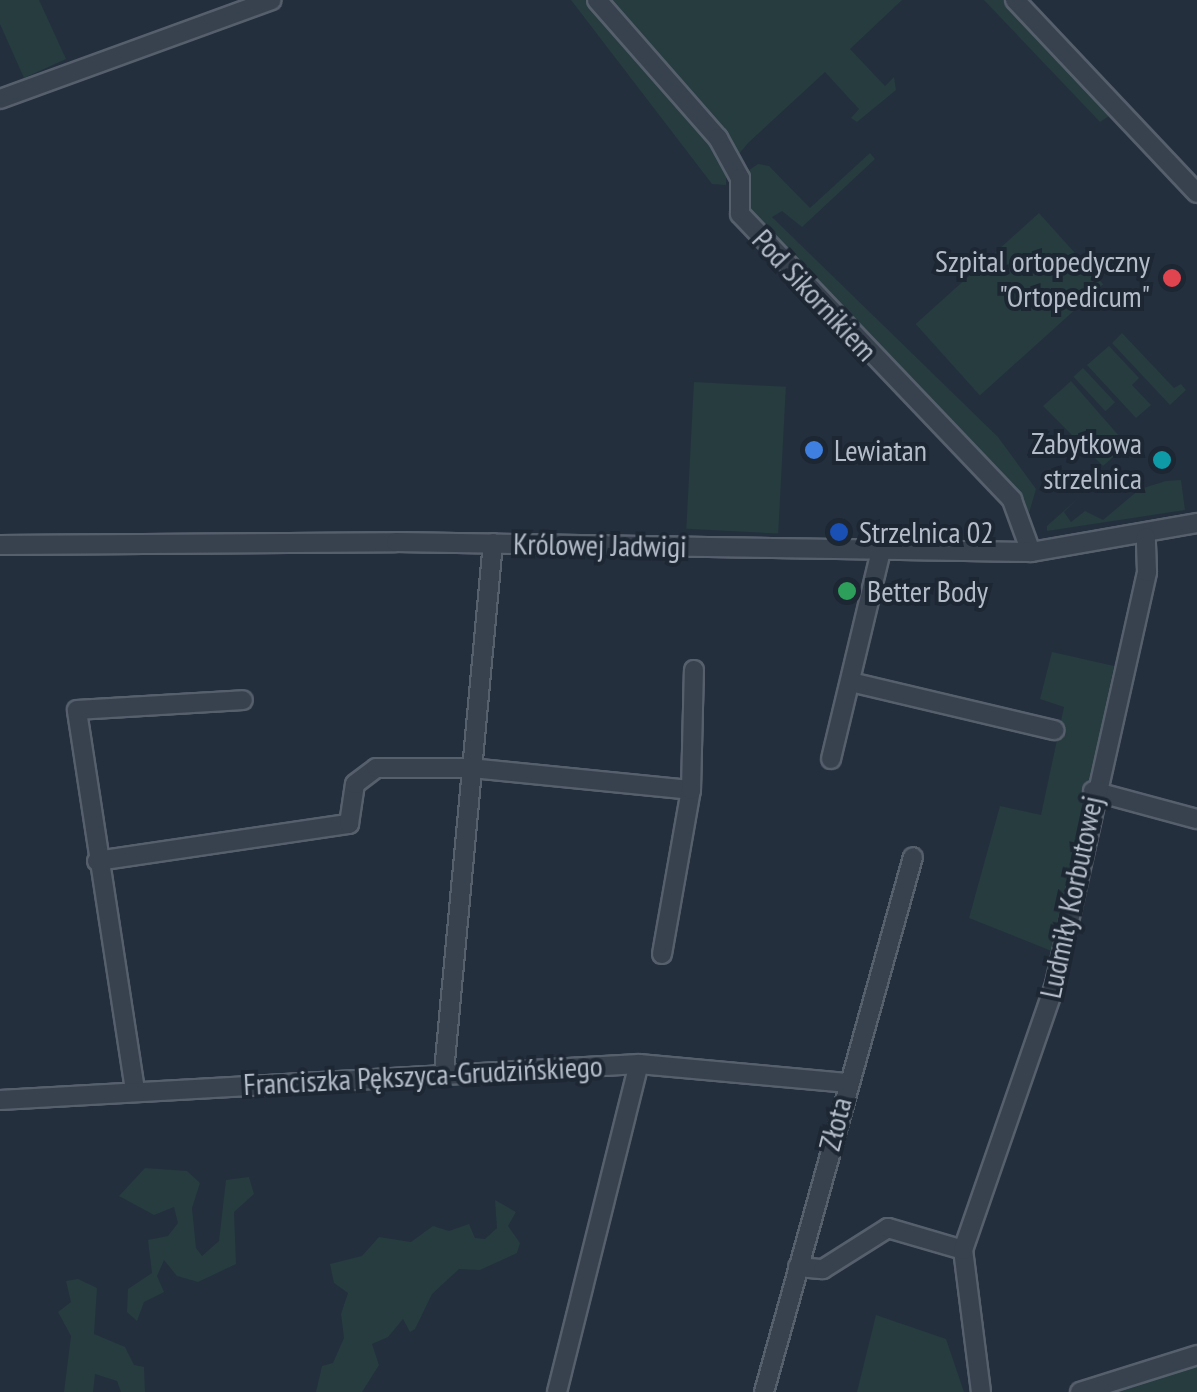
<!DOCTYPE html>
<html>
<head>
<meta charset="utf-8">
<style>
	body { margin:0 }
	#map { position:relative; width:1197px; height:1392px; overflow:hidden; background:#242f3e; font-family:"PT Sans Narrow",sans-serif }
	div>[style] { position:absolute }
	.green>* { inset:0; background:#263c3f; transform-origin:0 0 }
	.roads { filter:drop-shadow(2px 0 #565f6c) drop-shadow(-2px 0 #565f6c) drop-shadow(0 2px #565f6c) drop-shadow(0 -2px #565f6c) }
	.minor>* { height:18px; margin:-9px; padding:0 9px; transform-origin:9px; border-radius:9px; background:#38414e }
	.dots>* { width:28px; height:28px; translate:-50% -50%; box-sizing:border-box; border:5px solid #1d2633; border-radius:50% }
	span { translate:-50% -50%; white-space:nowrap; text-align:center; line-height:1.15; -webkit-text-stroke:8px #1d2633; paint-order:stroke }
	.poi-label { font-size:30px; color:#b4bcc9 }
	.right { translate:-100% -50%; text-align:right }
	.left { translate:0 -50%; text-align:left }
	.street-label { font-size:30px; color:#b4bcc9 }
</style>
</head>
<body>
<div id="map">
	<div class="green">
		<i style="clip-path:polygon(0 0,39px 0,66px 59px,24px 78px,0 24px)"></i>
		<i style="clip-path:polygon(571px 0,902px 0,850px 49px,885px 86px,894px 77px,896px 90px,857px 122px,851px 118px,859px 109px,825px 72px,749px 142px,726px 169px,726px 185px,712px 184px)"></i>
		<i style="clip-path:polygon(984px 0,1012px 0,1115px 112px,1100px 122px)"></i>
		<i style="clip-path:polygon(870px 153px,875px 159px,802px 227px,782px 211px,772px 217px,998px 437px,1036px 489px,1029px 513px,746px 212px,745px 173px,758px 164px,769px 166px,810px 208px)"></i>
		<i style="left:1039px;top:213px;width:96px;height:166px;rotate:48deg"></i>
		<i style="clip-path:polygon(1122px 333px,1174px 388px,1181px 384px,1186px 390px,1170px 405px,1112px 343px)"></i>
		<i style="clip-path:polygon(1109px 346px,1139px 378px,1132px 385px,1151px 405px,1136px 418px,1087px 365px)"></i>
		<i style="left:1083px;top:368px;width:47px;height:13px;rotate:47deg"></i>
		<i style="clip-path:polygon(1071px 381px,1127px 445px,1103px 466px,1043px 406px)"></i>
		<i style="left:694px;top:382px;width:92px;height:147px;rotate:3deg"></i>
		<i style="clip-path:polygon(1166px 481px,1181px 480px,1185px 510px,1047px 531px,1047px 526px,1076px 500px,1064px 512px,1071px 522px,1085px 511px,1103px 520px,1140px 489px)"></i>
		<i style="clip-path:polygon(1052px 652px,1114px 666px,1054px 952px,969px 918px,1000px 806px,1041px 815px,1064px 707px,1040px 699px)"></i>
		<i style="clip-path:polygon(145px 1168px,187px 1171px,200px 1183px,192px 1208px,196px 1248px,202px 1256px,219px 1241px,226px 1180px,249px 1177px,254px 1194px,234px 1212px,236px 1264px,198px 1282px,177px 1276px,164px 1260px,157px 1276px,164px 1292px,144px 1302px,137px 1321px,127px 1312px,128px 1289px,152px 1273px,148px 1240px,168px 1236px,178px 1223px,174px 1207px,154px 1215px,119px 1196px)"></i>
		<i style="clip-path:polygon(495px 1200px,516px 1212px,508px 1226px,520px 1243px,517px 1253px,480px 1270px,459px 1269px,432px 1294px,415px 1329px,410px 1332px,403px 1319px,388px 1337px,372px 1344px,379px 1365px,362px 1392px,316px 1392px,322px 1366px,333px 1363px,344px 1338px,341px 1314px,348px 1293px,334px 1283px,330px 1264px,362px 1256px,379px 1237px,411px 1242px,433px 1226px,449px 1231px,469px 1224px,475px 1238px,485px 1239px,497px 1228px)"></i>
		<i style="clip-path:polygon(78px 1279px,97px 1288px,94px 1334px,125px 1347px,134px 1365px,144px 1367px,145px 1392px,121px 1392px,117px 1381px,95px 1374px,93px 1392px,64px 1392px,71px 1336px,58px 1312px,71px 1302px,66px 1281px)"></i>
		<i style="clip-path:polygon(876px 1315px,946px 1339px,964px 1392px,857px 1392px)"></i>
		<i style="clip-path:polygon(1197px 1363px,1197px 1392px,1104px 1392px)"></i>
	</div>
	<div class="roads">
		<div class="minor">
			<i style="left:597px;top:0;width:184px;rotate:48.8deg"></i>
			<i style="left:718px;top:138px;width:46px;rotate:61.2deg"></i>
			<i style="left:740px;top:178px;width:36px;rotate:90deg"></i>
			<i style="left:740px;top:214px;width:395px;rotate:46.4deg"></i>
			<i style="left:1012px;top:500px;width:55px;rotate:69.9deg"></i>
			<i style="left:1015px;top:0;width:265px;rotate:46.7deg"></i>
			<i style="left:0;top:99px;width:289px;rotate:-20deg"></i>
			<i style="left:0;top:545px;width:396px;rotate:-0.4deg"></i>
			<i style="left:396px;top:542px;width:635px;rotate:0.9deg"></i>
			<i style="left:1031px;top:552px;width:169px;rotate:-9.9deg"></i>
			<i style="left:851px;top:682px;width:209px;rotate:13.3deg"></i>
			<i style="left:831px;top:759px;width:215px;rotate:-76.5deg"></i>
			<i style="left:1093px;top:791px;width:108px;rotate:15.1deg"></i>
			<i style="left:97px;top:861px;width:255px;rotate:-8.4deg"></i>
			<i style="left:349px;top:824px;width:40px;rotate:-81.5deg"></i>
			<i style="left:355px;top:784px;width:26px;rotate:-37deg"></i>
			<i style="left:376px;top:768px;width:95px"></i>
			<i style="left:471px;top:768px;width:221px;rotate:5.7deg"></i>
			<i style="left:662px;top:954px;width:167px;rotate:-80deg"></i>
			<i style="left:691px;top:790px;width:120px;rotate:-88.6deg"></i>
			<i style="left:444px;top:1072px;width:531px;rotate:-84.71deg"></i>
			<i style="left:135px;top:1090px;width:384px;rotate:-98.7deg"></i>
			<i style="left:77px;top:710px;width:166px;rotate:-3.4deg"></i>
			<i style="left:0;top:1100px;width:640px;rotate:-3.22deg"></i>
			<i style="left:639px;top:1064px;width:208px;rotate:5.2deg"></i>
			<i style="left:798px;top:1267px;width:25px;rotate:5deg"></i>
			<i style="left:823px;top:1269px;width:77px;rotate:-32.2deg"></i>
			<i style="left:888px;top:1228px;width:78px;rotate:16.3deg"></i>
			<i style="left:557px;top:1392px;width:338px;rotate:-76deg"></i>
			<i style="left:764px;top:1392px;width:555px;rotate:-74.44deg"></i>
			<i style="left:981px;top:1392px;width:143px;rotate:-97.2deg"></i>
			<i style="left:963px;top:1250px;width:281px;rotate:-70.9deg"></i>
			<i style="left:1055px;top:984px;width:422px;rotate:-77.4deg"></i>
			<i style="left:1147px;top:572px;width:35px;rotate:-92deg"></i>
			<i style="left:1080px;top:1392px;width:123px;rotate:-17.5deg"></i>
		</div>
	</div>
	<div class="dots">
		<i style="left:1172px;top:278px;background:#e0444e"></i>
		<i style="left:814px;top:450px;background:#3f7fe0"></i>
		<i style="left:1162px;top:460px;background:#0f9aa8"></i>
		<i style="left:839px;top:532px;background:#1a4fb4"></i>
		<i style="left:847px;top:591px;background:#2e9e5b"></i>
	</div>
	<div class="poi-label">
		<span class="right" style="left:1150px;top:278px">Szpital ortopedyczny<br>"Ortopedicum"</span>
		<span class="right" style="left:1142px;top:460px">Zabytkowa<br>strzelnica</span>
		<span class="left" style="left:834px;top:450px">Lewiatan</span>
		<span class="left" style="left:859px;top:532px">Strzelnica 02</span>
		<span class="left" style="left:867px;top:591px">Better Body</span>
	</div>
	<div class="street-label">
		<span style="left:815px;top:295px;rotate:47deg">Pod Sikornikiem</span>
		<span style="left:600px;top:545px;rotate:1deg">Królowej Jadwigi</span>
		<span style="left:1071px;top:897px;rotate:-78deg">Ludmiły Korbutowej</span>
		<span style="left:423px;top:1075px;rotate:-3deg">Franciszka Pększyca-Grudzińskiego</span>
		<span style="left:835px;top:1124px;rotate:-76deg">Złota</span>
	</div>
</div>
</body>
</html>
